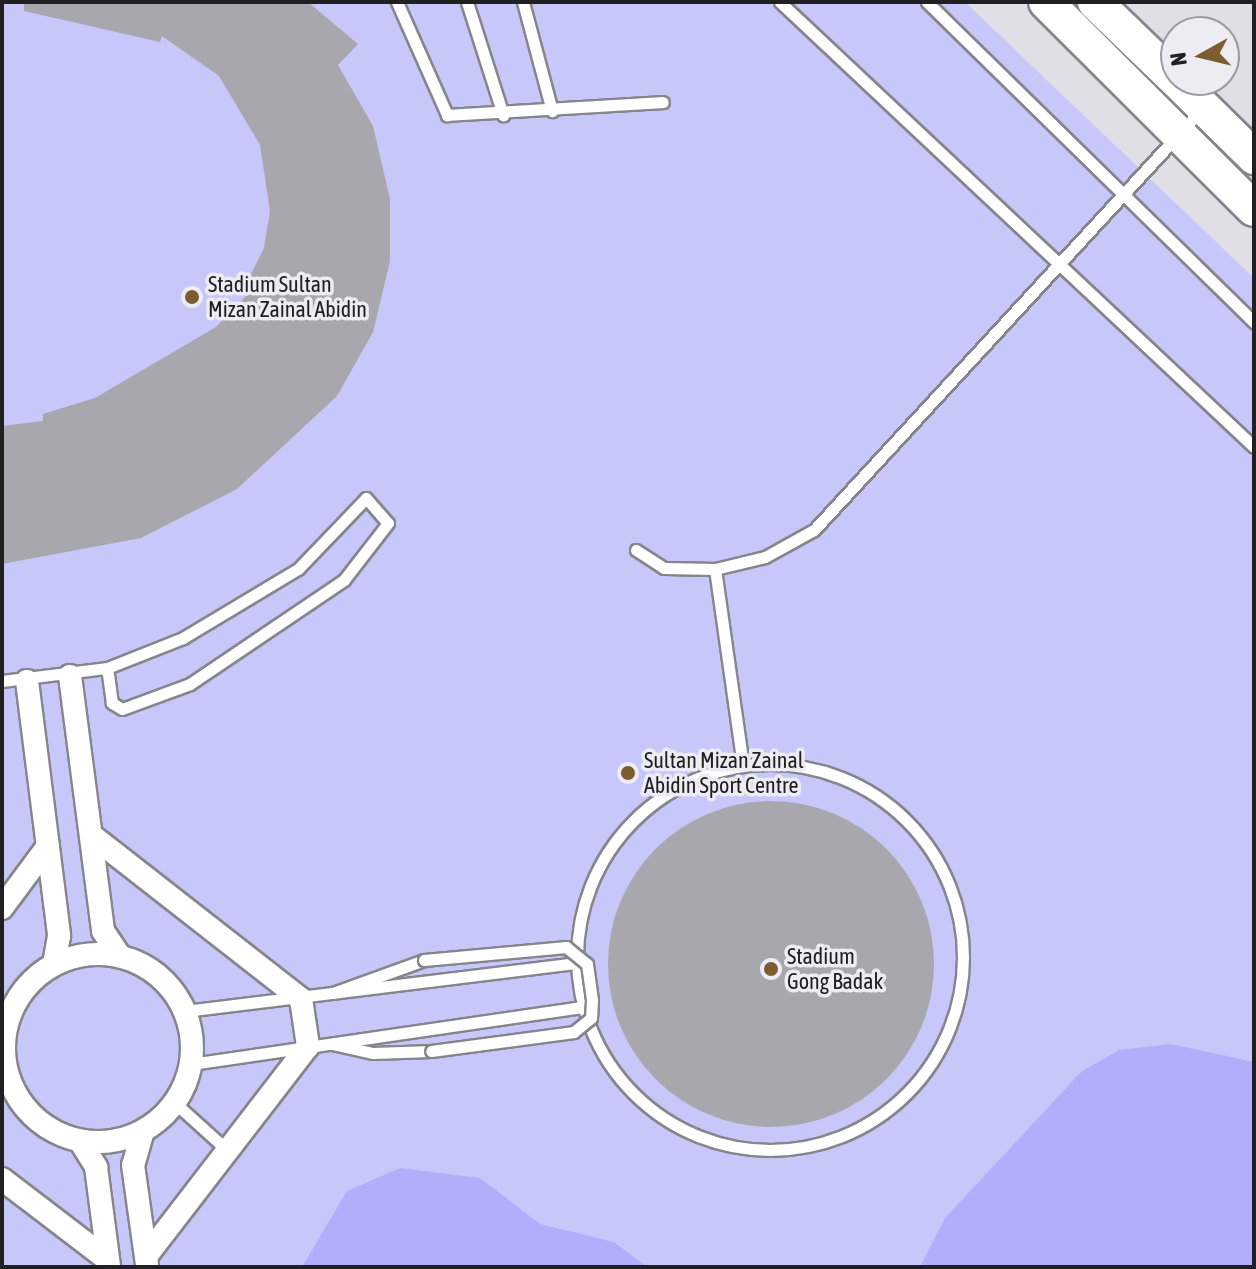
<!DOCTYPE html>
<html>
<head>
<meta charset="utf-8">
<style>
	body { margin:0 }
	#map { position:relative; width:1256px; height:1269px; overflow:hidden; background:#dfdfe5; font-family:"Asap Condensed",sans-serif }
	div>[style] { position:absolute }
	.green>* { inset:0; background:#c7c7fa }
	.water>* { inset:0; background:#b1affc }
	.building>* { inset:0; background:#a7a7ad }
	.round { border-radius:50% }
	.roads { filter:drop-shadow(2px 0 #85858b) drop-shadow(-2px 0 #85858b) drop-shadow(0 2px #85858b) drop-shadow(0 -2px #85858b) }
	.service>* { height:11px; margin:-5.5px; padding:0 5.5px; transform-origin:5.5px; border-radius:5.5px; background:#fff }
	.service>.ring { margin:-5.5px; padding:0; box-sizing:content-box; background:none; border:11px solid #fff; border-radius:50% }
	.minor>* { height:22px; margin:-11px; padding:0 11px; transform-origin:11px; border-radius:11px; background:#fff }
	.minor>.ring { margin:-11px; padding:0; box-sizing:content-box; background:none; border:22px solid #fff; border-radius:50% }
	.primary>* { height:34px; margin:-17px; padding:0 17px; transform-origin:17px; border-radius:17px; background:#fff }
	.bridges { filter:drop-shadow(2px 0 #85858b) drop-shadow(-2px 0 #85858b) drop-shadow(0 2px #85858b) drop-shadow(0 -2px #85858b) }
	.service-bridge>* { height:11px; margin:-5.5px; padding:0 5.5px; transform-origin:5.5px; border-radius:5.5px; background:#fff }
	.dots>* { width:22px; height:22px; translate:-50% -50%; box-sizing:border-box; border:4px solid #ececf2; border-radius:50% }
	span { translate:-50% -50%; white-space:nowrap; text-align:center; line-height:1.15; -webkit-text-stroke:7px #ececf2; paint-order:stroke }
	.poi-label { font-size:22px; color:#202022 }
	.left { translate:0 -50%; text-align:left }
	.frame { position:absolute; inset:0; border:4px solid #202022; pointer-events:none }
	.north { position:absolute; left:1160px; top:16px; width:80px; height:80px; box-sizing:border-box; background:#ececf2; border:2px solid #9a9a9f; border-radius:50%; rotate:262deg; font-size:22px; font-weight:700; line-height:32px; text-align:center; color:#202022 }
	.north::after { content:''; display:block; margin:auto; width:28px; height:36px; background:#7b5d31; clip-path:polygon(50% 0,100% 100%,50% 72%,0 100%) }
</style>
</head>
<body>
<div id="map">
	<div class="green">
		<i style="clip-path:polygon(2px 2px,965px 2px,1254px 278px,1254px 1267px,2px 1267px)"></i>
	</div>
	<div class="water">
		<i style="clip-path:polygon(1171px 1044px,1254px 1062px,1254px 1267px,920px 1267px,945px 1218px,1081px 1072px,1119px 1050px)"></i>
		<i style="clip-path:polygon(400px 1168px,480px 1178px,540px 1224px,614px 1242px,647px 1267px,302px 1267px,347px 1191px)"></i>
	</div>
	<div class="building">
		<i style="clip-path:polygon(24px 2px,308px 2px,358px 44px,338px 65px,373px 126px,390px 199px,390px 261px,373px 332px,337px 396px,237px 489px,141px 538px,2px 564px,2px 426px,43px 421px,43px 414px,95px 398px,216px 327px,250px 292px,244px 288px,264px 248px,270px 211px,260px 145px,219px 76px,162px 36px,160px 42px,24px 11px)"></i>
		<i class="round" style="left:608px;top:801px;width:326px;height:326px"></i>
	</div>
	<div class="roads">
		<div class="service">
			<i style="left:397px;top:2px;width:124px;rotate:66.1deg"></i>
			<i style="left:447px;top:115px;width:216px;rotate:-3.4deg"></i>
			<i style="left:467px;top:2px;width:119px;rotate:72.3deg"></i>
			<i style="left:523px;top:2px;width:113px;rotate:75.1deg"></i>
			<i style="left:780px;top:2px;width:650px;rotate:43.19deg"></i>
			<i style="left:927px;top:2px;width:458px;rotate:44.4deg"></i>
			<i style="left:636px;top:550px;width:33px;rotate:33deg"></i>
			<i style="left:664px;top:568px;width:51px;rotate:1.1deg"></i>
			<i style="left:715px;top:569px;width:51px;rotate:-13.5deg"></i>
			<i style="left:765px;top:557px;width:56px;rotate:-28.9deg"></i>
			<i style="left:814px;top:530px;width:571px;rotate:-47.34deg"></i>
			<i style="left:715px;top:569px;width:198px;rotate:81.9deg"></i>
			<i style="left:2px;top:681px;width:106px;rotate:-7.1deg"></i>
			<i style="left:107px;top:668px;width:82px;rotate:-21.5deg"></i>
			<i style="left:183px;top:638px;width:134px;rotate:-31deg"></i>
			<i style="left:298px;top:569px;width:98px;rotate:-46.2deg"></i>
			<i style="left:366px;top:498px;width:33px;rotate:49deg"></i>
			<i style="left:388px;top:523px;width:72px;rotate:127.7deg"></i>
			<i style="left:344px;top:580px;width:186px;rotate:146deg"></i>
			<i style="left:190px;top:684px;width:72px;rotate:159.8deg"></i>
			<i style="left:122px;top:709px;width:12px;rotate:-149deg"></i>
			<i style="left:112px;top:703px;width:35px;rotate:-98deg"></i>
			<i class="ring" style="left:577px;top:764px;width:375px;height:375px"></i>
			<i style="left:333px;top:993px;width:97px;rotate:-19.9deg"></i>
			<i style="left:185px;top:1011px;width:395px;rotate:-7deg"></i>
			<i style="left:332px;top:1044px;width:42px;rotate:12.4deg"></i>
			<i style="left:373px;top:1053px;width:58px;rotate:-2deg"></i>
			<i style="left:191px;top:1064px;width:397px;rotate:-8.3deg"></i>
			<i style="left:175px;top:1103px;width:70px;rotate:42.1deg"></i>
		</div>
		<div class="minor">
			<i style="left:70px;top:676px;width:257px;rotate:82.6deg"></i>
			<i style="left:103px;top:931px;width:30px;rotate:56deg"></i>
			<i style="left:27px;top:681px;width:257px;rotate:82.8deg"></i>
			<i style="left:59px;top:936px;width:28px;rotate:100deg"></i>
			<i style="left:91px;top:835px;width:266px;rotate:38deg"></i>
			<i style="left:301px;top:999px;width:48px;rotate:81.5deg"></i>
			<i style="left:308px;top:1046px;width:265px;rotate:127.6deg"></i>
			<i style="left:2px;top:908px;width:77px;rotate:-53.4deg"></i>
			<i class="ring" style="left:4px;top:954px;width:166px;height:166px"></i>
			<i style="left:143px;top:1131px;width:35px;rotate:106deg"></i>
			<i style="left:133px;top:1165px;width:100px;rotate:82deg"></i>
			<i style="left:80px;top:1141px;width:31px;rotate:58deg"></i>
			<i style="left:96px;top:1167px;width:100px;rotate:82.5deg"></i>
			<i style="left:2px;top:1179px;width:133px;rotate:37.4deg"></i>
		</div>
		<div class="primary">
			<i style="left:1046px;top:2px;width:293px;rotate:44.9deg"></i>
			<i style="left:1095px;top:2px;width:112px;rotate:43.9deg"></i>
			<i style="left:1176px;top:80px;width:110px;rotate:44.6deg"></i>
		</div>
	</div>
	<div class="bridges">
		<div class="service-bridge">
			<i style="left:424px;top:960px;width:143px;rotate:-5.2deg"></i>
			<i style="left:566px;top:947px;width:27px;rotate:39deg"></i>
			<i style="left:587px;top:964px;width:36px;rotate:82deg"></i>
			<i style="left:592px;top:1000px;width:18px;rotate:93deg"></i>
			<i style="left:591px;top:1018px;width:22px;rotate:141deg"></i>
			<i style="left:574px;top:1032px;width:144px;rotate:172.4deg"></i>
		</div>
	</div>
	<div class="dots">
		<i style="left:192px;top:297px;background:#7b5d31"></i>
		<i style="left:628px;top:773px;background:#7b5d31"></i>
		<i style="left:771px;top:969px;background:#7b5d31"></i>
	</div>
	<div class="poi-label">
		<span class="left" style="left:208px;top:297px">Stadium Sultan<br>Mizan Zainal Abidin</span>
		<span class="left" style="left:644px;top:773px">Sultan Mizan Zainal<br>Abidin Sport Centre</span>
		<span class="left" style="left:787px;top:969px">Stadium<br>Gong Badak</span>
	</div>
	<div class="frame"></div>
	<div class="north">N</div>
</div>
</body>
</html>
